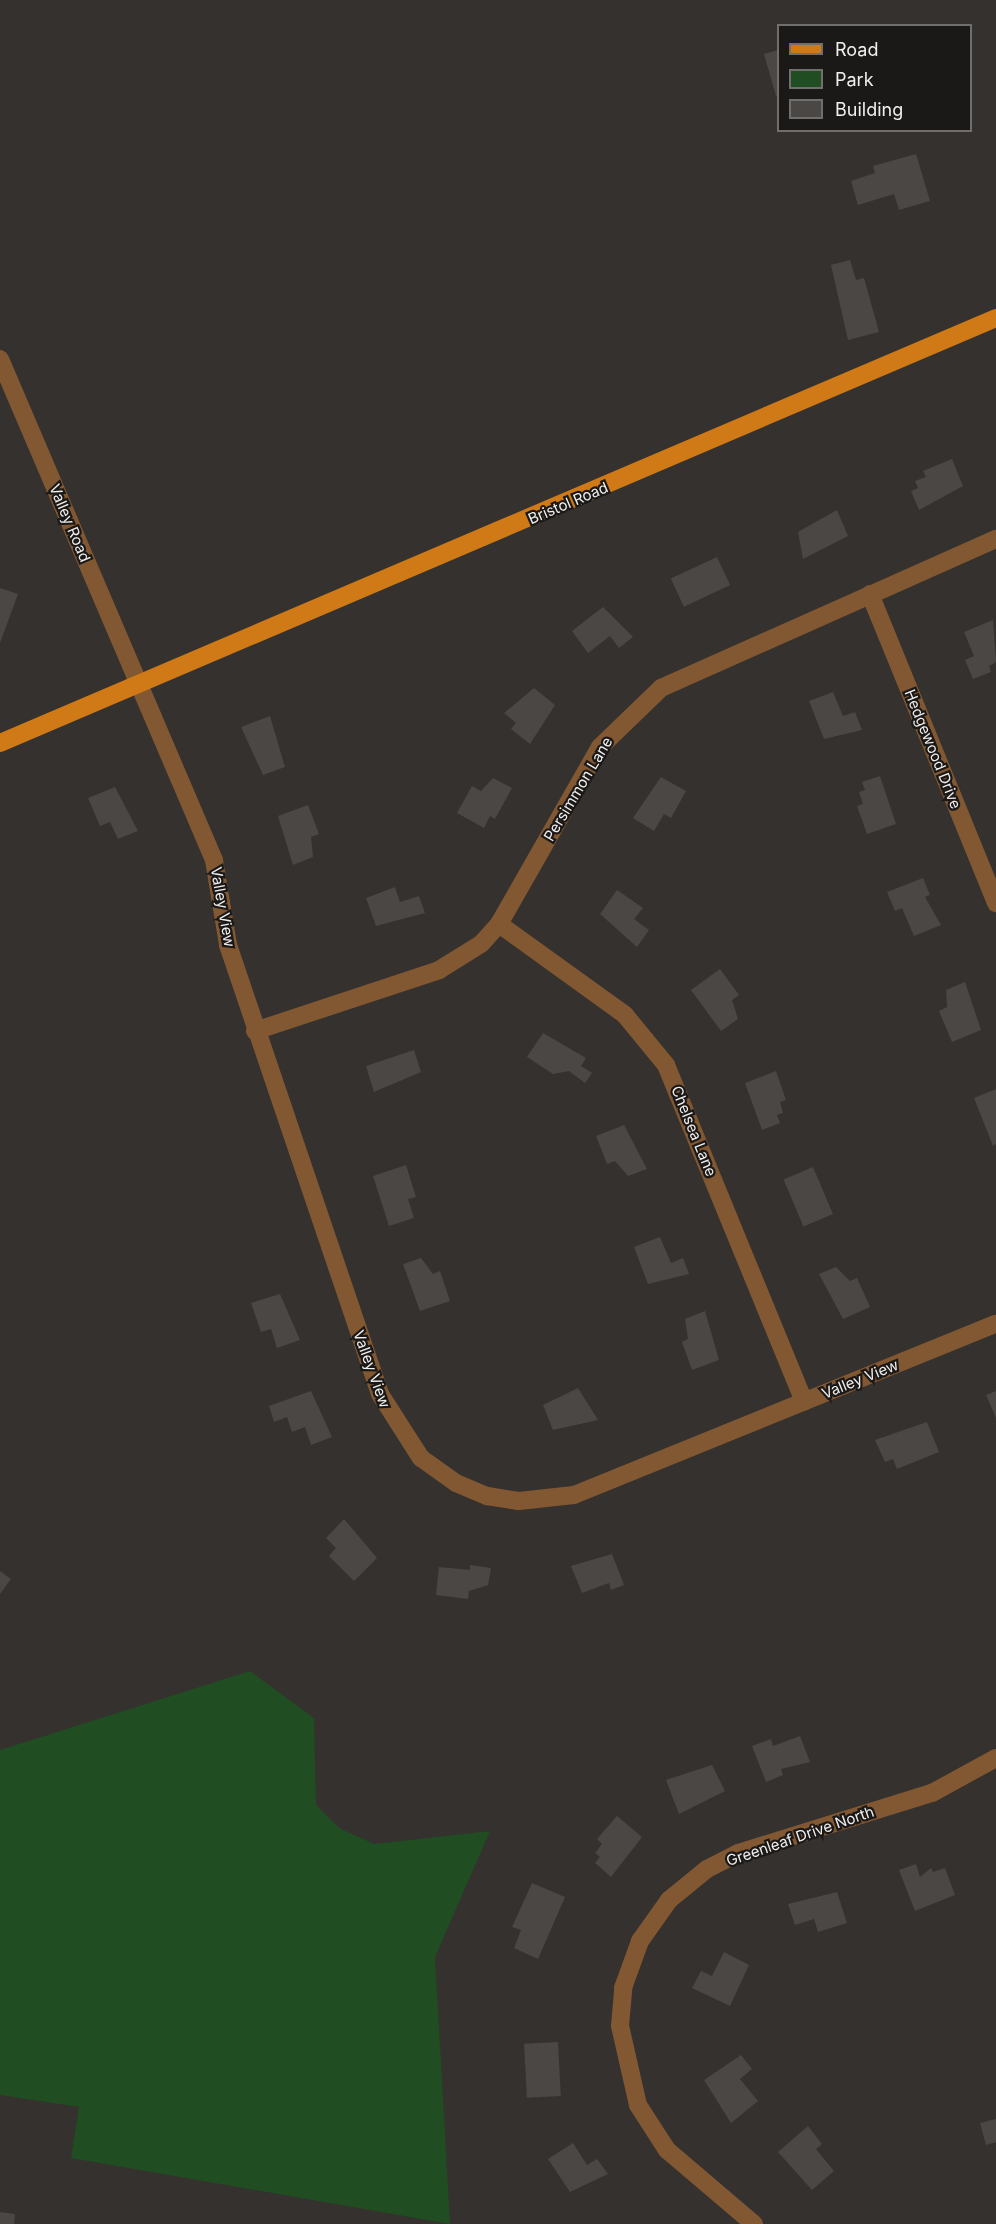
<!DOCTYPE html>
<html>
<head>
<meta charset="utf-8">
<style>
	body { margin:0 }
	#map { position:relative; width:996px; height:2224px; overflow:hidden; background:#35312e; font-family:Inter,sans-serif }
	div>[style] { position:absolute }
	.green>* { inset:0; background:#204d22 }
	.building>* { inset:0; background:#4b4744; transform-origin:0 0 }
	.minor>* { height:18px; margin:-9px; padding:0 9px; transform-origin:9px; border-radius:9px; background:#825832 }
	.major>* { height:18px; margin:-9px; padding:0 9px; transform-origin:9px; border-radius:9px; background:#cf7a17 }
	span { translate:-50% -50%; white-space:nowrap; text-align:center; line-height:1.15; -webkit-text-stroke:4.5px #1b1918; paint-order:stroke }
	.street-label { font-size:15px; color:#f1efed }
	.legend { position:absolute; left:777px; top:24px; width:195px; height:108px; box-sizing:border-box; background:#1b1918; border:2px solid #716f6d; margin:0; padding:8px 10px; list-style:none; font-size:18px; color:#f1efed }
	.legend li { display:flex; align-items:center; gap:12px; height:30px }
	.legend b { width:30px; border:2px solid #716f6d }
</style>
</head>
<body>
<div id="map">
	<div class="green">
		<i style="clip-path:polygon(250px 1671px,314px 1718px,316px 1805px,339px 1828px,374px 1844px,490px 1831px,435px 1957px,450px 2224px,71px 2158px,79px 2107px,0 2095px,0 1750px)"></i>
	</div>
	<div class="building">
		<i style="clip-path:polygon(778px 50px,778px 95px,776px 96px,764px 54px)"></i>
		<i style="clip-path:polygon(916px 154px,930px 201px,899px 210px,894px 194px,858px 205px,851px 181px,875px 173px,873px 166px)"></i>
		<i style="clip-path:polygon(850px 260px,856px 280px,864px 278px,879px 332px,848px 340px,831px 265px)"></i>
		<i style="clip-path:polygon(952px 459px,963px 486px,919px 510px,911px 491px,918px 488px,915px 481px,926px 477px,923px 471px)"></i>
		<i style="clip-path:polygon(837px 510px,848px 536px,803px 559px,798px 532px)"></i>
		<i style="left:717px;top:557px;width:31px;height:51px;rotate:65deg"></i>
		<i style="clip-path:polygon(0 588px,18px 594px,0 643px)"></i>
		<i style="clip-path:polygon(603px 607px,633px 637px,619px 648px,610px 636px,588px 653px,572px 631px)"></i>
		<i style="clip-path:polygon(993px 620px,996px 662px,989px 666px,991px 672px,973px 679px,965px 660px,974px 656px,964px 632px)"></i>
		<i style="clip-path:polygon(534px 688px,555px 705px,530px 744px,511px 729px,516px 723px,504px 713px)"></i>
		<i style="clip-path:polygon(833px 692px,843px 716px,855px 712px,862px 730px,824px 739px,809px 701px)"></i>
		<i style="clip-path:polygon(270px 716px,285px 767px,263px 775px,241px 727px)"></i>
		<i style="clip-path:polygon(880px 776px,896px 824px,867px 834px,857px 806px,863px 804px,859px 792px,865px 790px,862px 782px)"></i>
		<i style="clip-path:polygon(661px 777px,686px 791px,671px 818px,664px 814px,654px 831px,633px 818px)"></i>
		<i style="clip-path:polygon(493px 778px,512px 788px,495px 819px,490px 816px,484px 828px,457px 813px,472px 786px,481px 791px)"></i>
		<i style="clip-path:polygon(115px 787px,138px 831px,118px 839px,110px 822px,100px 826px,88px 798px)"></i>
		<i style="clip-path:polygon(308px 805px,319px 834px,311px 837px,313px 857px,293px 865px,278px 816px)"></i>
		<i style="clip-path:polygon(923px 878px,930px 895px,925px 897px,941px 925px,914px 936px,902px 908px,895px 911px,887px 892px)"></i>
		<i style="clip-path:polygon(395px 887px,400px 902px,419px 896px,425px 913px,376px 926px,366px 898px)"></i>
		<i style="clip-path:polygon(617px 890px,643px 908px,634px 919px,649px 930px,637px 947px,600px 914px)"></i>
		<i style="clip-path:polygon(720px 969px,739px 995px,732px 1000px,738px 1019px,721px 1031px,691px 990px)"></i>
		<i style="clip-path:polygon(965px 982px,981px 1030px,952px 1042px,939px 1011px,947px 1007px,946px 990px)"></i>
		<i style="clip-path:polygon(543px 1033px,586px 1058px,581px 1066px,592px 1073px,585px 1083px,569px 1071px,553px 1074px,527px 1057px)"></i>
		<i style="clip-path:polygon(414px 1050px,421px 1072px,374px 1092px,366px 1066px)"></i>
		<i style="clip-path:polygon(776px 1071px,786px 1100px,780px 1102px,783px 1113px,777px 1115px,780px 1123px,762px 1130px,745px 1083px)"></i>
		<i style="clip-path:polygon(996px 1089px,996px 1144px,993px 1146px,974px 1098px)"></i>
		<i style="clip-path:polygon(624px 1125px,647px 1169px,628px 1176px,615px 1161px,607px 1164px,596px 1136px)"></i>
		<i style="clip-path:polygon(406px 1165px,416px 1197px,408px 1199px,414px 1218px,389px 1226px,373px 1176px)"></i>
		<i style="left:813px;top:1167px;width:51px;height:32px;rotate:67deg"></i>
		<i style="clip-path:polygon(660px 1237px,671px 1263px,683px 1258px,689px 1274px,648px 1284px,634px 1247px)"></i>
		<i style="clip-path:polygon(421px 1258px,433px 1274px,440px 1271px,450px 1301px,420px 1311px,403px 1264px)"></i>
		<i style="clip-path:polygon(836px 1267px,850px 1281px,857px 1278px,870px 1307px,843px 1319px,819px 1274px)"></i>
		<i style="clip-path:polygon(280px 1294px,300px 1340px,277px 1348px,271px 1329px,261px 1332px,251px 1303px)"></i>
		<i style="clip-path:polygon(705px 1311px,719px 1360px,692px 1370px,682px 1342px,688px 1339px,685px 1319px)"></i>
		<i style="clip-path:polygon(578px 1388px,598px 1420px,553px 1430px,543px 1405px)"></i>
		<i style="clip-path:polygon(311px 1391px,332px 1437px,311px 1445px,305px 1427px,292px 1432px,287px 1417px,274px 1422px,269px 1406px)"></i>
		<i style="clip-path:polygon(996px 1391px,996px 1418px,986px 1395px)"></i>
		<i style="clip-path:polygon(927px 1422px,939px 1452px,897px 1469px,893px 1459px,885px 1462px,875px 1440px)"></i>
		<i style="clip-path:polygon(344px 1519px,377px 1558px,354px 1581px,329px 1556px,336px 1548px,326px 1538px)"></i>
		<i style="clip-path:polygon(612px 1554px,624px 1585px,611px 1590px,609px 1583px,582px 1593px,571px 1566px)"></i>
		<i style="clip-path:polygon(470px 1565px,491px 1568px,488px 1585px,469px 1591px,468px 1599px,436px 1595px,439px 1567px,470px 1570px)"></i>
		<i style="clip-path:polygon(0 1571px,11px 1579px,0 1594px)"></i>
		<i style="clip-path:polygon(800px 1736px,810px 1762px,781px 1769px,783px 1775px,766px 1782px,752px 1746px,771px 1739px,773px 1746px)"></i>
		<i style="clip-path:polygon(712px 1765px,725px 1791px,679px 1814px,666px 1780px)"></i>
		<i style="clip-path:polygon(617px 1816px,642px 1837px,611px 1877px,595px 1863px,600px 1857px,595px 1853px,602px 1844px,597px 1839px)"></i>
		<i style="clip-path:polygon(916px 1864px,920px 1877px,931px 1868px,933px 1872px,945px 1868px,955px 1895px,915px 1911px,899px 1870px)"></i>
		<i style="clip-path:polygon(532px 1883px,565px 1897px,538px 1959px,514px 1948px,521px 1930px,512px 1927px)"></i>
		<i style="clip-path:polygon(837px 1892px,847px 1923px,818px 1932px,814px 1919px,795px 1925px,788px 1904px)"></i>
		<i style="clip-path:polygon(724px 1952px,749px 1965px,730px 2006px,692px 1988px,701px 1971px,712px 1976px)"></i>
		<i style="left:558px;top:2042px;width:54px;height:34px;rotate:87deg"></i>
		<i style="clip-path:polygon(741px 2055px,752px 2069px,740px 2079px,758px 2101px,731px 2123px,704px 2080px)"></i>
		<i style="clip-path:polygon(996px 2119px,996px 2142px,986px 2145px,980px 2123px)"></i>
		<i style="clip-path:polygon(808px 2126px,822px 2144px,816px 2149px,834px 2171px,812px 2190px,778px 2152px)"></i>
		<i style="clip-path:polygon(573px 2143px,587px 2165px,597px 2159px,608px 2174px,570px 2192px,548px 2159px)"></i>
		<i style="clip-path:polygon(0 2212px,15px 2214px,14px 2224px,0 2224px)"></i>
	</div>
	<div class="minor">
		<i style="left:0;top:359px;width:545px;rotate:66.87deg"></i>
		<i style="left:214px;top:860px;width:86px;rotate:80.6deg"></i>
		<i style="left:228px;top:945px;width:474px;rotate:71.3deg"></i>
		<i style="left:380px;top:1394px;width:76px;rotate:57.4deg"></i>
		<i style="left:421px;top:1458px;width:43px;rotate:35.5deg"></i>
		<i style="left:456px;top:1483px;width:34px;rotate:23deg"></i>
		<i style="left:487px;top:1496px;width:32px;rotate:9deg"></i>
		<i style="left:519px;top:1501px;width:55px;rotate:-6.2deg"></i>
		<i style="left:574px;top:1495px;width:455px;rotate:-22.1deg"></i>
		<i style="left:870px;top:594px;width:334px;rotate:67.8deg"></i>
		<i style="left:499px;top:924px;width:155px;rotate:35.8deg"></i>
		<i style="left:625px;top:1015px;width:65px;rotate:50.6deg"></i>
		<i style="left:666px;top:1065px;width:364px;rotate:67.7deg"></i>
		<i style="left:255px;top:1031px;width:194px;rotate:-18.3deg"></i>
		<i style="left:439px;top:970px;width:49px;rotate:-31.8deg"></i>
		<i style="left:481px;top:944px;width:27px;rotate:-48deg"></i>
		<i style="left:499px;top:924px;width:204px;rotate:-60.3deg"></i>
		<i style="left:600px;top:747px;width:85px;rotate:-44deg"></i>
		<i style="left:661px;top:688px;width:367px;rotate:-24deg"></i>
		<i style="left:754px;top:2224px;width:114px;rotate:-139.6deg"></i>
		<i style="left:667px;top:2150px;width:54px;rotate:-122.8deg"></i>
		<i style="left:638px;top:2105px;width:81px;rotate:-102.8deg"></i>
		<i style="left:620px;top:2026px;width:38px;rotate:-85deg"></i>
		<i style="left:623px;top:1988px;width:50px;rotate:-70.1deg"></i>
		<i style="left:640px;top:1941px;width:50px;rotate:-54.7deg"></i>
		<i style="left:669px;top:1900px;width:49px;rotate:-39.2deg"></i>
		<i style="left:707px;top:1869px;width:35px;rotate:-27deg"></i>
		<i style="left:738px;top:1853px;width:203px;rotate:-17.2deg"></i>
		<i style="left:932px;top:1793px;width:73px;rotate:-28.7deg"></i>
	</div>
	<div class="major">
		<i style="left:0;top:743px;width:1083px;rotate:-23.11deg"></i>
	</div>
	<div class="street-label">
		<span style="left:568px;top:503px;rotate:-23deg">Bristol Road</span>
		<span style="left:70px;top:523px;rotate:67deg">Valley Road</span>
		<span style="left:933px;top:749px;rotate:68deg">Hedgewood Drive</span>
		<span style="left:578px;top:789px;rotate:-59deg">Persimmon Lane</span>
		<span style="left:223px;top:907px;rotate:80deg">Valley View</span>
		<span style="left:694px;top:1131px;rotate:68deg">Chelsea Lane</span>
		<span style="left:372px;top:1369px;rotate:70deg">Valley View</span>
		<span style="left:860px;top:1379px;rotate:-22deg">Valley View</span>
		<span style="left:800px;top:1836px;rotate:-19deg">Greenleaf Drive North</span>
	</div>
	<ul class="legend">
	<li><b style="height:8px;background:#cf7a17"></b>Road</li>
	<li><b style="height:16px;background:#204d22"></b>Park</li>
	<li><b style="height:16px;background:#4b4744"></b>Building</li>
	</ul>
</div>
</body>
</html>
